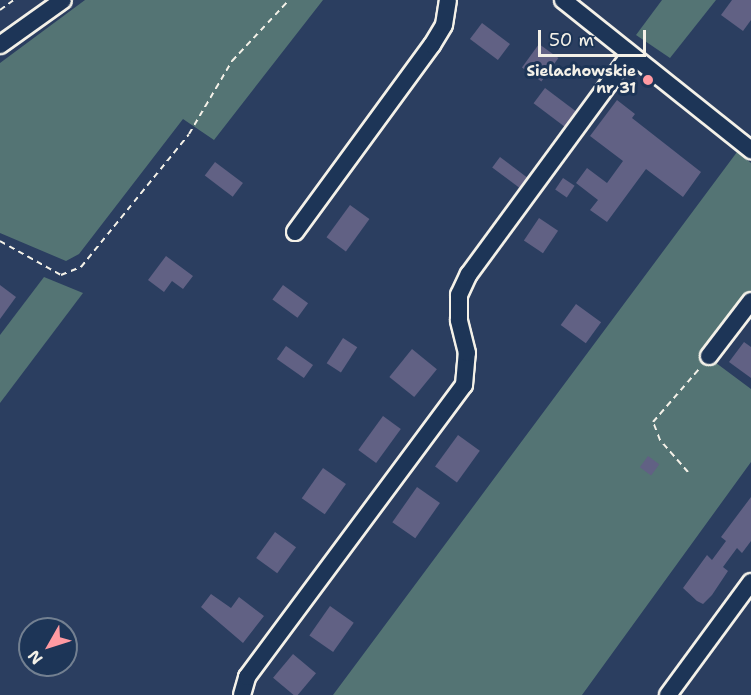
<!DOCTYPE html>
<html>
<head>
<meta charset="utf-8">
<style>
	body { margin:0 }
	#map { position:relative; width:751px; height:695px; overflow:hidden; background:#2b3e60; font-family:"Shantell Sans",sans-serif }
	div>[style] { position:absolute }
	.green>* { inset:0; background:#547474 }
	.building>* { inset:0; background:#616184; transform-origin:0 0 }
	.path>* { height:2px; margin-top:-1px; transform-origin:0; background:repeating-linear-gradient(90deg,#f4f1e8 0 6px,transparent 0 10.5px) }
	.roads { filter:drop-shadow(2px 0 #f4f1e8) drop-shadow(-2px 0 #f4f1e8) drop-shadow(0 2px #f4f1e8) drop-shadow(0 -2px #f4f1e8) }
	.minor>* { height:16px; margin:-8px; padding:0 8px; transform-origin:8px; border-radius:8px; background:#1d3557 }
	.dots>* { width:16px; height:16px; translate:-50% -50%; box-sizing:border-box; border:3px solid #1d3557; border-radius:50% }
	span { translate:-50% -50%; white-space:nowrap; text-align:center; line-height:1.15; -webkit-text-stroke:6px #1d3557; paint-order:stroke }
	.poi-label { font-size:15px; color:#f4f1e8; font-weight:700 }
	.right { translate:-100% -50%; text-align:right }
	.north { position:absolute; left:18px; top:617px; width:60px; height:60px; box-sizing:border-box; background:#1d3557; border:2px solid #738091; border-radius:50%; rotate:231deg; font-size:16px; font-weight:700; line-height:24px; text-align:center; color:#f4f1e8 }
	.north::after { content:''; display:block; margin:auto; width:21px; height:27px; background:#ff9aa2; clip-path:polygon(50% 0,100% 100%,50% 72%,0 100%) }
	.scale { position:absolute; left:538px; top:30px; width:108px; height:27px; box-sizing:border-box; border:3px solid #f4f1e8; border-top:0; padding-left:8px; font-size:18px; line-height:21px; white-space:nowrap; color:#f4f1e8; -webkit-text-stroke:4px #1d3557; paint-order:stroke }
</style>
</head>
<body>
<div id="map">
	<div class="green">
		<i style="clip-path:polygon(85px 0,323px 0,214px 140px,183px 119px,79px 254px,66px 261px,0 233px,0 63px)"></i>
		<i style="clip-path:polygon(662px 0,716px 0,670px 58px,636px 35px)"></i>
		<i style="clip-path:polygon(737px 152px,751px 163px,751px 290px,704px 354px,751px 389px,751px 462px,582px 695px,333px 695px)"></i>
		<i style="clip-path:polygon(44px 277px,83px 293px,0 403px,0 335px)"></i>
	</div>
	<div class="building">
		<i style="clip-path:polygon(732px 0,751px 0,751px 20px,743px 31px,721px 15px)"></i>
		<i style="left:482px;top:23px;width:35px;height:20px;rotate:37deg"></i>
		<i style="left:539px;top:44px;width:24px;height:29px;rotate:36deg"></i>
		<i style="left:545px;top:88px;width:39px;height:19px;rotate:37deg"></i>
		<i style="clip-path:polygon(617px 100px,635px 114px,632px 118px,701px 172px,683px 197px,646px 169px,607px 222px,590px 210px,598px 200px,576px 183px,587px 168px,607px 183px,623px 161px,590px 136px)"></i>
		<i style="left:500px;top:157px;width:34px;height:13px;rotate:37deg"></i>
		<i style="left:215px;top:162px;width:35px;height:17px;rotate:37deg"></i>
		<i style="left:563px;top:178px;width:14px;height:14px;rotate:34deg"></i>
		<i style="left:350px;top:205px;width:24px;height:40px;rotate:36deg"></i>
		<i style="left:539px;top:218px;width:23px;height:27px;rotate:34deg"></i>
		<i style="clip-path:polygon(166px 256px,193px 276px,183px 289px,172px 281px,164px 292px,148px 280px)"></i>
		<i style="clip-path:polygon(0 285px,16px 297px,0 319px)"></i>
		<i style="left:283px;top:285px;width:31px;height:18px;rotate:36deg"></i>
		<i style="left:576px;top:304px;width:31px;height:26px;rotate:36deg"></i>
		<i style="left:343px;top:338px;width:17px;height:30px;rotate:33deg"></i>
		<i style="clip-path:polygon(744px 342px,751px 347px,751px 378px,729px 362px)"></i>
		<i style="left:286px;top:346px;width:33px;height:16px;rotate:35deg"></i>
		<i style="left:412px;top:349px;width:32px;height:36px;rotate:39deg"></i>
		<i style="left:383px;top:416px;width:22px;height:42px;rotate:36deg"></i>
		<i style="left:458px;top:435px;width:27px;height:39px;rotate:36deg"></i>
		<i style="left:648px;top:456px;width:14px;height:14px;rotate:36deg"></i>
		<i style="left:323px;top:468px;width:28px;height:37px;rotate:35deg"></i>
		<i style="left:417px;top:487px;width:28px;height:43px;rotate:35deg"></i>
		<i style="clip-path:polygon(751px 497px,751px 541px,742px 553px,737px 548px,723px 567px,728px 571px,712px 595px,703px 604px,697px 601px,683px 588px,707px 555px,712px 560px,726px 541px,721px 537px)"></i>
		<i style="left:275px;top:532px;width:26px;height:32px;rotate:36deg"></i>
		<i style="clip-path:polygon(211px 594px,231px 608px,239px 597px,264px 616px,243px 643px,201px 607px)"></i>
		<i style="left:330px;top:606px;width:29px;height:36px;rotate:35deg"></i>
		<i style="left:293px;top:654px;width:30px;height:31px;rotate:40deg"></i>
	</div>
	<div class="path">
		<i style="left:0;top:10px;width:17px;rotate:-36deg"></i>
		<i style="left:0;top:241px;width:70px;rotate:29.1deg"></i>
		<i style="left:61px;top:275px;width:22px;rotate:-22deg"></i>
		<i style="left:81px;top:267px;width:171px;rotate:-50.9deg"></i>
		<i style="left:189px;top:134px;width:85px;rotate:-59.5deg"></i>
		<i style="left:232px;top:61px;width:83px;rotate:-46.9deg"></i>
		<i style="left:688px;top:472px;width:43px;rotate:-131.2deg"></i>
		<i style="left:660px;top:440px;width:19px;rotate:-111deg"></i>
		<i style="left:653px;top:422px;width:72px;rotate:-49deg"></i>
	</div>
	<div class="roads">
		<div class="minor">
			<i style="left:563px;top:0;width:241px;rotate:38.6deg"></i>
			<i style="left:0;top:45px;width:77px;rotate:-35.5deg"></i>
			<i style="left:295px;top:232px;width:232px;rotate:-53.8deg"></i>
			<i style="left:432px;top:45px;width:23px;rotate:-59deg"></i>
			<i style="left:444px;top:25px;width:25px;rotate:-81deg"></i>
			<i style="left:709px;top:356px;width:69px;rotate:-52.6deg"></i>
			<i style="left:242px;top:695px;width:19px;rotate:-74deg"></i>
			<i style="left:247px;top:677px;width:364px;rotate:-53.4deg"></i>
			<i style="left:464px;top:385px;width:32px;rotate:-85deg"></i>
			<i style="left:467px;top:353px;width:34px;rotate:-104deg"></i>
			<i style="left:459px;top:320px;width:25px;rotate:-90deg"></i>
			<i style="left:459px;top:295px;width:23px;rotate:-65deg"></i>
			<i style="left:469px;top:274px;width:272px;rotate:-53.7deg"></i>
			<i style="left:668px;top:695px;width:140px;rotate:-53.7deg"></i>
		</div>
	</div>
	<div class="dots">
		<i style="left:648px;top:80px;background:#ff9aa2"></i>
	</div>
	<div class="poi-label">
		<span class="right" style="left:636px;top:80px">Sielachowskie<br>nr 31</span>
	</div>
	<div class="north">N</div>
	<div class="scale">50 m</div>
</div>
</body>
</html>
